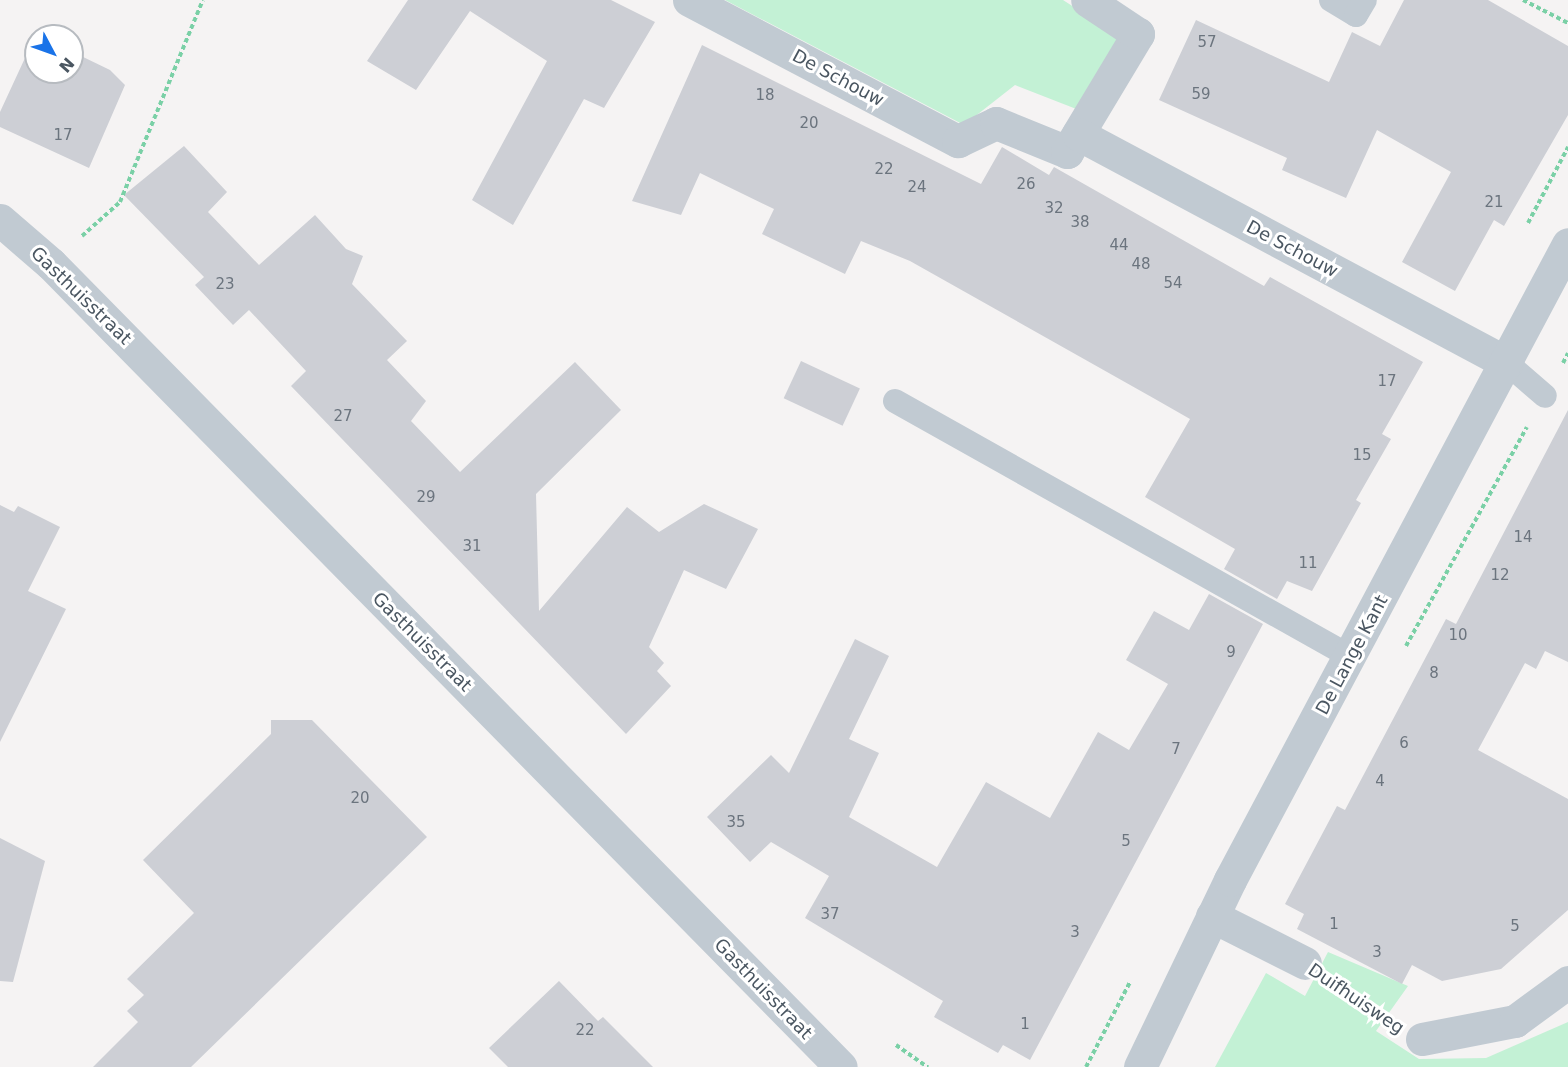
<!DOCTYPE html>
<html>
<head>
<meta charset="utf-8">
<style>
	body { margin:0 }
	#map { position:relative; width:1568px; height:1067px; overflow:hidden; background:#f5f3f3; font-family:"DejaVu Sans",sans-serif }
	div>[style] { position:absolute }
	.green>* { inset:0; background:#c3f1d5 }
	.building>* { inset:0; background:#cdcfd5; transform-origin:0 0 }
	.path>* { height:4px; margin-top:-2px; transform-origin:0; background:repeating-linear-gradient(90deg,#7ad0a6 0 4.5px,transparent 0 7.5px) }
	.lane>* { height:24px; margin:-12px; padding:0 12px; transform-origin:12px; border-radius:12px; background:#c1cad2 }
	.street>* { height:33px; margin:-16.5px; padding:0 16.5px; transform-origin:16.5px; border-radius:16.5px; background:#c1cad2 }
	span { translate:-50% -50%; white-space:nowrap; text-align:center; line-height:1.15; -webkit-text-stroke:6px #fff; paint-order:stroke }
	.number-label { font-size:15px; color:#6b747e }
	.number-label span { -webkit-text-stroke-width:0 }
	.street-label { font-size:18px; color:#4a5661 }
	.north { position:absolute; left:24px; top:24px; width:60px; height:60px; box-sizing:border-box; background:#fff; border:2px solid #b7bbc0; border-radius:50%; rotate:131deg; font-size:16px; font-weight:700; line-height:24px; text-align:center; color:#4a5661 }
	.north::after { content:''; display:block; margin:auto; width:21px; height:27px; background:#1a73e8; clip-path:polygon(50% 0,100% 100%,50% 72%,0 100%) }
</style>
</head>
<body>
<div id="map">
	<div class="green">
		<i style="clip-path:polygon(725px 0,1063px 0,1125px 40px,1084px 112px,1015px 85px,964px 125px)"></i>
		<i style="clip-path:polygon(1328px 952px,1408px 986px,1376px 1031px,1419px 1059px,1486px 1058px,1568px 1022px,1568px 1067px,1215px 1067px,1266px 973px,1305px 996px)"></i>
	</div>
	<div class="building">
		<i style="clip-path:polygon(408px 0,611px 0,655px 22px,604px 108px,584px 99px,513px 225px,472px 200px,547px 61px,470px 11px,416px 90px,367px 61px)"></i>
		<i style="clip-path:polygon(1404px 0,1488px 0,1568px 46px,1568px 115px,1504px 226px,1494px 220px,1455px 291px,1402px 262px,1451px 172px,1377px 130px,1346px 198px,1282px 170px,1287px 158px,1159px 100px,1196px 20px,1329px 82px,1352px 32px,1380px 46px)"></i>
		<i style="clip-path:polygon(31px 45px,36px 48px,36px 72px,72px 72px,79px 55px,110px 70px,125px 85px,89px 168px,0 127px,0 112px)"></i>
		<i style="clip-path:polygon(702px 45px,981px 184px,1002px 147px,1049px 175px,1054px 167px,1264px 286px,1270px 277px,1423px 362px,1382px 434px,1391px 439px,1356px 500px,1361px 503px,1312px 591px,1287px 581px,1277px 599px,1224px 569px,1235px 549px,1145px 497px,1190px 419px,1155px 399px,910px 261px,861px 241px,845px 274px,762px 234px,774px 209px,700px 173px,681px 215px,632px 201px)"></i>
		<i style="clip-path:polygon(184px 146px,227px 192px,208px 212px,259px 265px,315px 215px,346px 249px,363px 256px,352px 284px,407px 341px,387px 360px,426px 401px,411px 421px,460px 472px,575px 362px,621px 410px,536px 494px,539px 611px,627px 507px,659px 532px,704px 504px,758px 529px,726px 589px,684px 570px,649px 647px,664px 663px,657px 671px,671px 686px,626px 734px,291px 386px,306px 371px,249px 310px,233px 325px,195px 285px,204px 277px,124px 195px)"></i>
		<i style="left:801px;top:361px;width:65px;height:41px;rotate:25deg"></i>
		<i style="clip-path:polygon(1568px 410px,1568px 662px,1545px 651px,1536px 669px,1525px 663px,1478px 750px,1568px 799px,1568px 910px,1501px 969px,1442px 981px,1412px 965px,1402px 984px,1297px 929px,1304px 914px,1285px 904px,1337px 806px,1345px 810px,1446px 619px,1456px 624px)"></i>
		<i style="clip-path:polygon(0 505px,14px 512px,18px 506px,60px 527px,28px 591px,66px 609px,0 742px)"></i>
		<i style="clip-path:polygon(1209px 594px,1263px 624px,1030px 1060px,1003px 1045px,998px 1053px,934px 1017px,943px 1001px,805px 918px,829px 876px,771px 842px,750px 862px,707px 817px,771px 755px,789px 773px,855px 639px,889px 656px,849px 739px,879px 753px,849px 817px,937px 867px,986px 782px,1050px 818px,1098px 732px,1129px 750px,1168px 684px,1126px 660px,1154px 611px,1189px 630px)"></i>
		<i style="clip-path:polygon(271px 720px,312px 720px,427px 837px,191px 1067px,93px 1067px,138px 1022px,127px 1011px,144px 995px,127px 979px,194px 913px,143px 860px,271px 734px)"></i>
		<i style="clip-path:polygon(0 838px,45px 861px,13px 982px,0 981px)"></i>
		<i style="clip-path:polygon(559px 981px,598px 1021px,603px 1017px,653px 1067px,508px 1067px,489px 1048px)"></i>
	</div>
	<div class="path">
		<i style="left:1523px;top:0;width:51px;rotate:27.1deg"></i>
		<i style="left:1528px;top:223px;width:86px;rotate:-62.2deg"></i>
		<i style="left:82px;top:236px;width:51px;rotate:-41.8deg"></i>
		<i style="left:120px;top:202px;width:218px;rotate:-67.7deg"></i>
		<i style="left:1563px;top:363px;width:11px;rotate:-63deg"></i>
		<i style="left:1406px;top:646px;width:250px;rotate:-61.1deg"></i>
		<i style="left:1340px;top:987px;width:56px;rotate:34.8deg"></i>
		<i style="left:896px;top:1045px;width:39px;rotate:35deg"></i>
		<i style="left:1086px;top:1067px;width:96px;rotate:-62.6deg"></i>
	</div>
	<div class="lane">
		<i style="left:1331px;top:0;width:29px;rotate:31deg"></i>
		<i style="left:1356px;top:15px;width:17px;rotate:-59deg"></i>
		<i style="left:1507px;top:363px;width:50px;rotate:41deg"></i>
		<i style="left:895px;top:401px;width:523px;rotate:29.31deg"></i>
	</div>
	<div class="street">
		<i style="left:689px;top:0;width:304px;rotate:27.7deg"></i>
		<i style="left:958px;top:141px;width:42px;rotate:-25.3deg"></i>
		<i style="left:996px;top:123px;width:77px;rotate:22.2deg"></i>
		<i style="left:1067px;top:152px;width:138px;rotate:-59deg"></i>
		<i style="left:1138px;top:34px;width:61px;rotate:-146.3deg"></i>
		<i style="left:1078px;top:134px;width:486px;rotate:28.1deg"></i>
		<i style="left:0;top:220px;width:67px;rotate:40.8deg"></i>
		<i style="left:51px;top:264px;width:1126px;rotate:45.47deg"></i>
		<i style="left:1212px;top:916px;width:104px;rotate:26.8deg"></i>
		<i style="left:1422px;top:1039px;width:95px;rotate:-11deg"></i>
		<i style="left:1515px;top:1021px;width:66px;rotate:-36.3deg"></i>
		<i style="left:1140px;top:1067px;width:208px;rotate:-64.3deg"></i>
		<i style="left:1230px;top:880px;width:720px;rotate:-62.01deg"></i>
	</div>
	<div class="number-label">
		<span style="left:1207px;top:43px">57</span>
		<span style="left:1201px;top:95px">59</span>
		<span style="left:765px;top:96px">18</span>
		<span style="left:809px;top:124px">20</span>
		<span style="left:63px;top:136px">17</span>
		<span style="left:884px;top:170px">22</span>
		<span style="left:1026px;top:185px">26</span>
		<span style="left:917px;top:188px">24</span>
		<span style="left:1494px;top:203px">21</span>
		<span style="left:1054px;top:209px">32</span>
		<span style="left:1080px;top:223px">38</span>
		<span style="left:1119px;top:246px">44</span>
		<span style="left:1141px;top:265px">48</span>
		<span style="left:1173px;top:284px">54</span>
		<span style="left:225px;top:285px">23</span>
		<span style="left:1387px;top:382px">17</span>
		<span style="left:343px;top:417px">27</span>
		<span style="left:1362px;top:456px">15</span>
		<span style="left:426px;top:498px">29</span>
		<span style="left:1523px;top:538px">14</span>
		<span style="left:472px;top:547px">31</span>
		<span style="left:1308px;top:564px">11</span>
		<span style="left:1500px;top:576px">12</span>
		<span style="left:1458px;top:636px">10</span>
		<span style="left:1231px;top:653px">9</span>
		<span style="left:1434px;top:674px">8</span>
		<span style="left:1404px;top:744px">6</span>
		<span style="left:1176px;top:750px">7</span>
		<span style="left:1380px;top:782px">4</span>
		<span style="left:360px;top:799px">20</span>
		<span style="left:736px;top:823px">35</span>
		<span style="left:1126px;top:842px">5</span>
		<span style="left:830px;top:915px">37</span>
		<span style="left:1334px;top:925px">1</span>
		<span style="left:1515px;top:927px">5</span>
		<span style="left:1075px;top:933px">3</span>
		<span style="left:1377px;top:953px">3</span>
		<span style="left:1025px;top:1025px">1</span>
		<span style="left:585px;top:1031px">22</span>
	</div>
	<div class="street-label">
		<span style="left:838px;top:78px;rotate:28deg">De Schouw</span>
		<span style="left:1292px;top:249px;rotate:28deg">De Schouw</span>
		<span style="left:81px;top:296px;rotate:44deg">Gasthuisstraat</span>
		<span style="left:422px;top:642px;rotate:45deg">Gasthuisstraat</span>
		<span style="left:1352px;top:655px;rotate:-62deg">De Lange Kant</span>
		<span style="left:763px;top:989px;rotate:46deg">Gasthuisstraat</span>
		<span style="left:1356px;top:999px;rotate:34deg">Duifhuisweg</span>
	</div>
	<div class="north">N</div>
</div>
</body>
</html>
